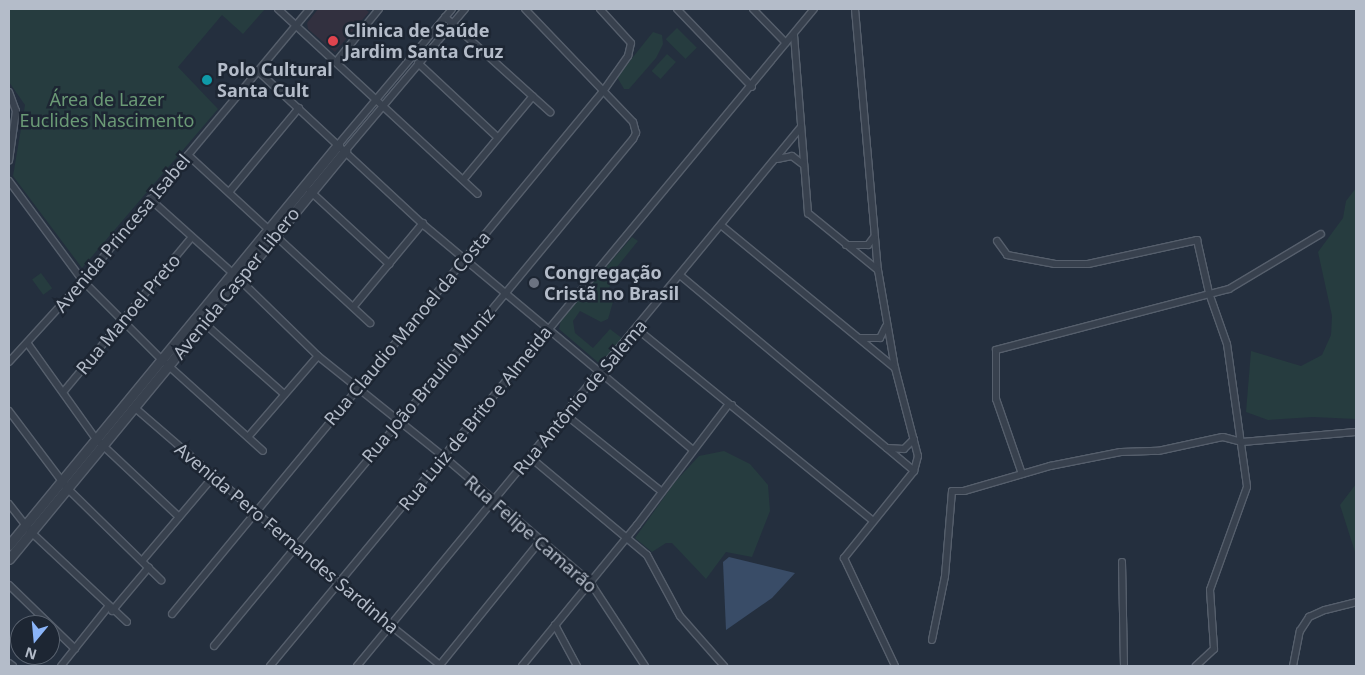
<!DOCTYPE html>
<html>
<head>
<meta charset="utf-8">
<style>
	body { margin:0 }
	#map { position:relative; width:1365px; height:675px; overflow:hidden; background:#242f3e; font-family:"Noto Sans",sans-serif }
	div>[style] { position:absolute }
	.medical>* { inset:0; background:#32303f }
	.green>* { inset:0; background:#263c3f; transform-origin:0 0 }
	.water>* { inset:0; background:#394c67 }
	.roads { filter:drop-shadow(1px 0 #565f6c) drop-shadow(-1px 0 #565f6c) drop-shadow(0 1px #565f6c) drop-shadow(0 -1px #565f6c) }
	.minor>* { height:6px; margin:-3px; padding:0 3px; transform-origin:3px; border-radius:3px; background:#38414e }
	.tertiary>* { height:9px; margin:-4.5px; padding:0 4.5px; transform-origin:4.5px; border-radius:4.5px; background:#38414e }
	.dots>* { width:14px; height:14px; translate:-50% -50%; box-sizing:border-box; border:2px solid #1d2633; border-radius:50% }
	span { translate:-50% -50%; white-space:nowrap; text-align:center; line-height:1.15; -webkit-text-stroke:5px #1d2633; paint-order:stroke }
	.poi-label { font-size:18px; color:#b4bcc9; font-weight:700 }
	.left { translate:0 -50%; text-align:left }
	.park-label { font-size:18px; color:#6b9a76 }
	.street-label { font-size:18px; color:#b4bcc9 }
	.frame { position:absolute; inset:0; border:10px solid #b4bcc9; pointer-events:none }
	.north { position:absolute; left:10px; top:615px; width:50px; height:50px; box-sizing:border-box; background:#1d2633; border:1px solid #59626f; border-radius:50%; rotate:197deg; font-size:14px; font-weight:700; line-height:20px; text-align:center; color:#b4bcc9 }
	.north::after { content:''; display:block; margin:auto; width:18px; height:22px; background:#8ab4f8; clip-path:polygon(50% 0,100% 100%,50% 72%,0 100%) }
</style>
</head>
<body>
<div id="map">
	<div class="medical">
		<i style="clip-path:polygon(318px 9px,365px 9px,369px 12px,335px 52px,308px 29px,307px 23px)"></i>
	</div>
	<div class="green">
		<i style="clip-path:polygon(9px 9px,265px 9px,243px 34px,222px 15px,178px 67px,218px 109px,82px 268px,13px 176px,25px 105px,9px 82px)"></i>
		<i style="left:677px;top:28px;width:28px;height:16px;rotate:45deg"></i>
		<i style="clip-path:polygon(653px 32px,662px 35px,663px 44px,656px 58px,629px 89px,624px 89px,617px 77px)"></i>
		<i style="left:667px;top:54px;width:12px;height:23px;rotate:42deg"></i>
		<i style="clip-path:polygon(1356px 188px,1356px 419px,1313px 417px,1268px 420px,1246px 412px,1251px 351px,1301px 366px,1322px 355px,1331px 335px,1332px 316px,1318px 252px,1343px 218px,1346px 201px)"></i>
		<i style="clip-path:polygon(632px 237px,638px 241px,616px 268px,615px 278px,605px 294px,613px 302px,608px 319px,601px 322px,580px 311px,573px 321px,575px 333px,593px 348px,610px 329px,623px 339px,600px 364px,559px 329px,561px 320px)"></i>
		<i style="left:41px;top:273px;width:19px;height:11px;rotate:54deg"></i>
		<i style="clip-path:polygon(724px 451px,750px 464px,768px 485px,770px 511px,752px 557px,726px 552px,706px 579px,672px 543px,666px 543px,652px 552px,635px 538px,675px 482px,699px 456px)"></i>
		<i style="clip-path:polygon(1356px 484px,1356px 555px,1340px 505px)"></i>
	</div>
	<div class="water">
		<i style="clip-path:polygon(729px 557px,795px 573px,772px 598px,726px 630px,723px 562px)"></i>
	</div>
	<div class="roads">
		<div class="minor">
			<i style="left:278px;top:9px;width:272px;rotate:42.8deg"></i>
			<i style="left:677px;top:9px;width:108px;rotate:46.1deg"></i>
			<i style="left:753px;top:9px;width:47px;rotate:45.9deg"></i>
			<i style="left:855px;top:9px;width:262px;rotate:85deg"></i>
			<i style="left:878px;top:270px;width:99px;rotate:80.2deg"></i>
			<i style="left:895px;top:368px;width:91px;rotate:75.4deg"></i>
			<i style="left:918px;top:456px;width:16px;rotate:105deg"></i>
			<i style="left:914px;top:471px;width:112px;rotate:128.8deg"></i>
			<i style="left:844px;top:558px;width:119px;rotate:64.7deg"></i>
			<i style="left:445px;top:17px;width:142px;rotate:42.1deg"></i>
			<i style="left:794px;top:35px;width:179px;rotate:85.5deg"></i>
			<i style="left:808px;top:213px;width:90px;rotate:39.2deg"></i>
			<i style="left:336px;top:62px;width:68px;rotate:-50.9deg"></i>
			<i style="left:418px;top:63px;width:108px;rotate:43.1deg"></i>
			<i style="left:259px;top:72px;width:226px;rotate:42.9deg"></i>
			<i style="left:425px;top:226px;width:349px;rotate:39.9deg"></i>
			<i style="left:9px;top:92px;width:20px;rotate:70deg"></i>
			<i style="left:16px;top:111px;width:50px;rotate:98deg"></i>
			<i style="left:338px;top:145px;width:177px;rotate:-50deg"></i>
			<i style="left:345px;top:151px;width:186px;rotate:-49.8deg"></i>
			<i style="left:188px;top:155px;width:248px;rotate:42.7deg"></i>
			<i style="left:777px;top:159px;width:15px;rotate:-11deg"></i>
			<i style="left:792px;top:156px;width:15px;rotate:37deg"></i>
			<i style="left:463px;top:180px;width:109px;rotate:-50.2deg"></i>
			<i style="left:9px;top:181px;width:124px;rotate:53.5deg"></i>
			<i style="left:83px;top:281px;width:110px;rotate:45deg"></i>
			<i style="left:161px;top:359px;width:137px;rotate:42deg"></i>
			<i style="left:230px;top:191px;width:108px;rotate:-50.3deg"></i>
			<i style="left:310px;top:191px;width:108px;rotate:42.7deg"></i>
			<i style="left:150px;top:199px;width:118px;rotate:41.9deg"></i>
			<i style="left:238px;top:278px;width:112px;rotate:44.3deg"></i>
			<i style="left:318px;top:356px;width:160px;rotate:38.7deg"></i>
			<i style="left:443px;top:456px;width:194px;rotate:40.6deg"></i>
			<i style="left:590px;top:582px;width:100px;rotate:56.8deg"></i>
			<i style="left:722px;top:226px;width:224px;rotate:39.4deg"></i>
			<i style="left:997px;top:241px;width:17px;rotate:54deg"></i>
			<i style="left:1007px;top:255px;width:49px;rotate:10.6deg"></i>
			<i style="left:1055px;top:264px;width:33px"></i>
			<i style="left:1088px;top:264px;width:112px;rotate:-12.4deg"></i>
			<i style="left:1197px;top:240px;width:54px;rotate:77.2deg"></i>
			<i style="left:1209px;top:293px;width:54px;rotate:70.6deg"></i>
			<i style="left:1227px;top:344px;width:144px;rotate:82deg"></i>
			<i style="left:1247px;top:487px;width:109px;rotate:109.8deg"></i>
			<i style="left:1210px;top:590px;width:59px;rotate:86.1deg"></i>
			<i style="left:1214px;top:649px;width:25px;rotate:137deg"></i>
			<i style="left:846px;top:245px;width:22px"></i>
			<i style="left:868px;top:245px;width:10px;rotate:-53deg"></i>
			<i style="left:681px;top:276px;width:304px;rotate:39.9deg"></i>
			<i style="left:354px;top:306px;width:108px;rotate:-50.3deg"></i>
			<i style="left:204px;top:323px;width:107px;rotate:41.6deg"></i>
			<i style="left:637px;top:329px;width:304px;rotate:39.1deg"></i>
			<i style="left:860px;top:338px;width:20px"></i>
			<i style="left:880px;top:338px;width:13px;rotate:-63deg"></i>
			<i style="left:28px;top:344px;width:117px;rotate:54.4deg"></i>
			<i style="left:96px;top:439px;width:114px;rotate:43.2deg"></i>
			<i style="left:9px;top:362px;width:110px;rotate:-47.6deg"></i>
			<i style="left:83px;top:281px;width:354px;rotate:-50.2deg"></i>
			<i style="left:64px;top:391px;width:200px;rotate:-50.3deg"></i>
			<i style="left:134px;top:407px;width:272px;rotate:40.8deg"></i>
			<i style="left:340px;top:585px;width:129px;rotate:38.7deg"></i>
			<i style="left:9px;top:411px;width:96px;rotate:53deg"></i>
			<i style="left:67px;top:488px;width:132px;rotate:44.4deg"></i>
			<i style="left:566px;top:415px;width:122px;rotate:38.7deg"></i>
			<i style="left:248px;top:437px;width:107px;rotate:-49.2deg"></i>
			<i style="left:887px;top:448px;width:17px;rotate:3deg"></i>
			<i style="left:904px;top:449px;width:14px;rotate:-45deg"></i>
			<i style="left:531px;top:458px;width:151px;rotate:39.9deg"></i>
			<i style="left:647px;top:555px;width:69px;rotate:61.6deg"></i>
			<i style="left:680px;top:616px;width:67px;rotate:48.7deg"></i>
			<i style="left:1022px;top:474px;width:79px;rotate:-109.1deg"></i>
			<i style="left:996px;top:399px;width:49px;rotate:-90deg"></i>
			<i style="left:996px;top:350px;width:241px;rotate:-14.7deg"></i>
			<i style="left:1229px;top:289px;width:107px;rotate:-30.9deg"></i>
			<i style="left:9px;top:504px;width:37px;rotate:52deg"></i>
			<i style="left:32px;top:533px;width:130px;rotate:43.1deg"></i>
			<i style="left:142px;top:561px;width:110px;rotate:-49.8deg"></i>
			<i style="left:1122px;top:562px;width:104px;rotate:88.9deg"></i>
			<i style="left:9px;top:585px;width:92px;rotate:44.1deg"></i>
			<i style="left:112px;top:611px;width:57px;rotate:-49.9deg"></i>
			<i style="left:172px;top:614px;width:679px;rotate:-50.5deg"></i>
			<i style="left:604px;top:90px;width:42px;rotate:-54.8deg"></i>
			<i style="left:628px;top:56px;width:13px;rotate:-77deg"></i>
			<i style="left:631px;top:43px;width:46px;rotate:-132.4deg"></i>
			<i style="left:555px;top:625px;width:47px;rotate:61.8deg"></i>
			<i style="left:932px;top:640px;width:65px;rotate:-78.5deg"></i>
			<i style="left:945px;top:576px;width:85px;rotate:-85.3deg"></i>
			<i style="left:952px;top:491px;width:12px"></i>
			<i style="left:964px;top:491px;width:90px;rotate:-16.2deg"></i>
			<i style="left:1050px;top:466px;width:72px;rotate:-11.2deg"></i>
			<i style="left:1121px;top:452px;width:37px;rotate:-2deg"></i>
			<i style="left:1158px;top:451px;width:66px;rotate:-12.2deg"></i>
			<i style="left:1223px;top:437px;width:20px;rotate:15deg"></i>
			<i style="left:1242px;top:442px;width:114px;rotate:-5deg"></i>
			<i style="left:214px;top:646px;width:658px;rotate:-50.43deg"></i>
			<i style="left:633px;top:139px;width:7px;rotate:-63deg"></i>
			<i style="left:636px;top:133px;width:11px;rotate:-105deg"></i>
			<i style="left:633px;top:122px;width:156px;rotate:-133.7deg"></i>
			<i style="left:9px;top:663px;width:5px;rotate:37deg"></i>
			<i style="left:440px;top:665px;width:159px;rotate:-51.1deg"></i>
			<i style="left:61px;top:666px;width:75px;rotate:-51.5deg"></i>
			<i style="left:270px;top:666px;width:853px;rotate:-50.38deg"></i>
			<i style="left:357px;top:666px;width:698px;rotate:-50.52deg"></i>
			<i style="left:522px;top:666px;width:182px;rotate:-50.8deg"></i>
			<i style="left:637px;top:525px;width:151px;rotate:-52.8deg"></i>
			<i style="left:728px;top:405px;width:4px"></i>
			<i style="left:1293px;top:666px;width:36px;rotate:-79deg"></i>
			<i style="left:1300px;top:631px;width:17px;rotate:-57deg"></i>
			<i style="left:1309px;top:617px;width:17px;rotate:-24deg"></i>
			<i style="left:1325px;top:610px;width:32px;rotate:-14deg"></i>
		</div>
		<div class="tertiary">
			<i style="left:9px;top:545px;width:518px;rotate:-50.56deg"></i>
			<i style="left:9px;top:559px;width:529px;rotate:-50.53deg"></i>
		</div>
	</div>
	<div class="dots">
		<i style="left:333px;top:41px;background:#e0444e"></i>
		<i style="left:207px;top:80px;background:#0f9aa8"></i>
		<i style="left:534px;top:283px;background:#6b7280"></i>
	</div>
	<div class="poi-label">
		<span class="left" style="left:344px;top:41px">Clinica de Saúde<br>Jardim Santa Cruz</span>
		<span class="left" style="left:217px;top:80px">Polo Cultural<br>Santa Cult</span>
		<span class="left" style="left:544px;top:283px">Congregação<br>Cristã no Brasil</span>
	</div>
	<div class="park-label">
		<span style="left:107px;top:110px">Área de Lazer<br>Euclides Nascimento</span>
	</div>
	<div class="street-label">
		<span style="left:122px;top:233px;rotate:-50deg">Avenida Princesa Isabel</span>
		<span style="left:236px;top:283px;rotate:-51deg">Avenida Casper Libero</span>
		<span style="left:128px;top:314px;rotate:-50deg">Rua Manoel Preto</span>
		<span style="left:407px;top:328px;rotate:-50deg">Rua Claudio Manoel da Costa</span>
		<span style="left:428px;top:385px;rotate:-50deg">Rua João Braulio Muniz</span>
		<span style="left:580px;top:397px;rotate:-50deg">Rua Antônio de Salema</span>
		<span style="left:475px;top:418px;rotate:-51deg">Rua Luiz de Brito e Almeida</span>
		<span style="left:531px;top:534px;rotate:41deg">Rua Felipe Camarão</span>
		<span style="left:287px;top:538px;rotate:40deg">Avenida Pero Fernandes Sardinha</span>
	</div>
	<div class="frame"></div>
	<div class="north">N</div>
</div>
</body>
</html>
